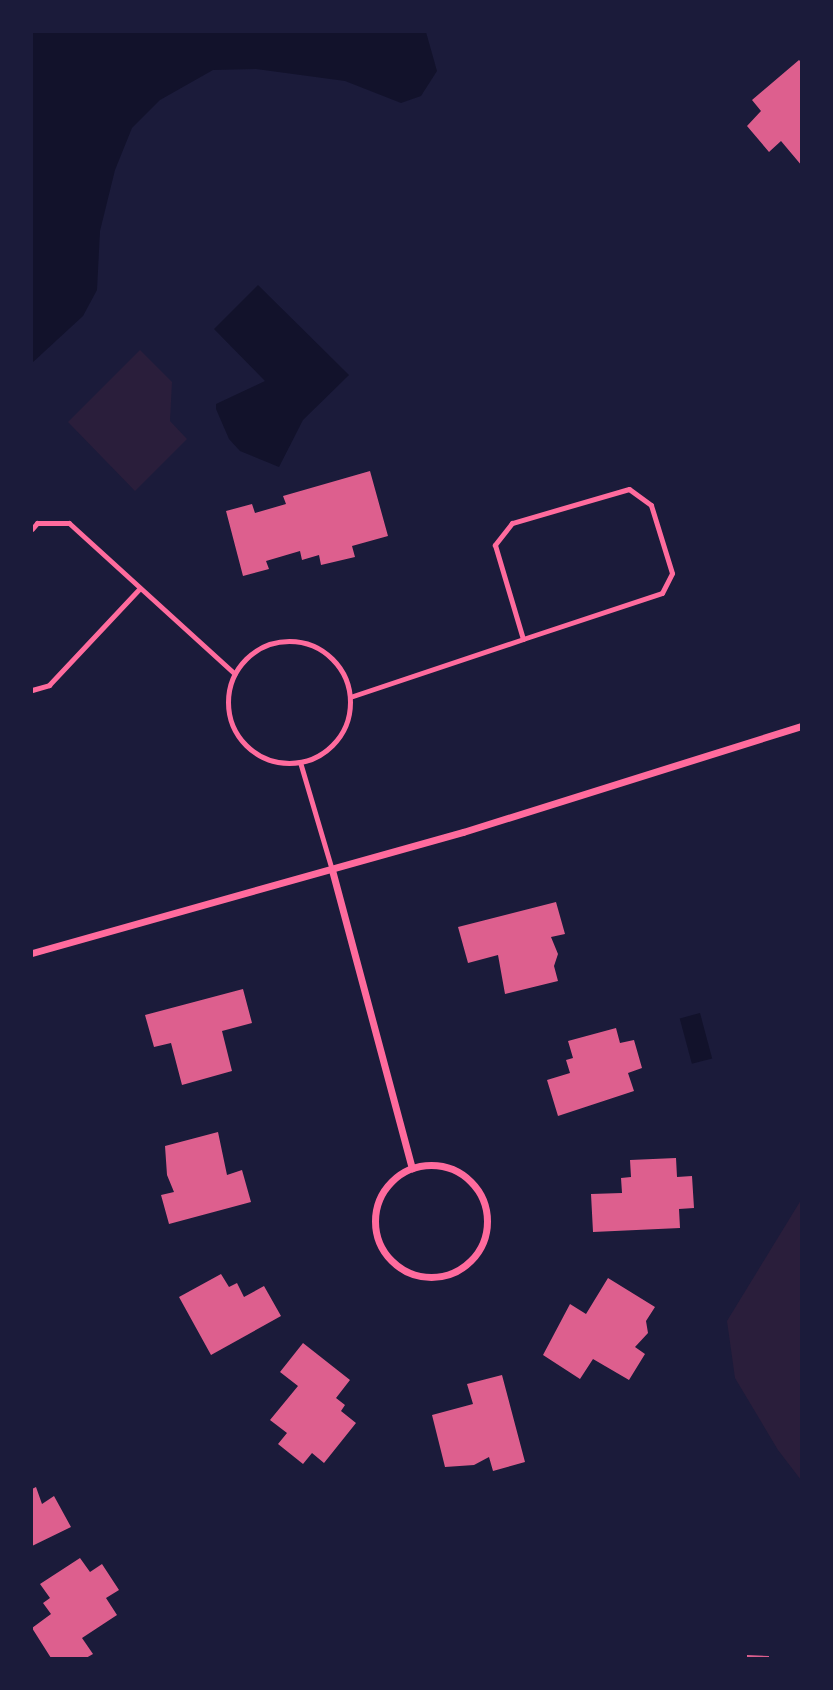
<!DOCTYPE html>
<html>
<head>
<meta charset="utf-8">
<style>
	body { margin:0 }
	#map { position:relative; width:833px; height:1690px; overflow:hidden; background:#1b1b3a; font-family:Poppins,sans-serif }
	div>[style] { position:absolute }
	.green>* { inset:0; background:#2a1e3b }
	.water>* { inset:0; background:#12122b; transform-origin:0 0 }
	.building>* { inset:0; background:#dd5f8e }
	.service>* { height:5px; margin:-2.5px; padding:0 2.5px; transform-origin:2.5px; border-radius:2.5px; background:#ff6b9d }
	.service>.ring { margin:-2.5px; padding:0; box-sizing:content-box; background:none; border:5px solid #ff6b9d; border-radius:50% }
	.minor>* { height:7px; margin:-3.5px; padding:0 3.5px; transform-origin:3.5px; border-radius:3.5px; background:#ff6b9d }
	.minor>.ring { margin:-3.5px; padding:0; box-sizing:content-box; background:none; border:7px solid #ff6b9d; border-radius:50% }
	span { translate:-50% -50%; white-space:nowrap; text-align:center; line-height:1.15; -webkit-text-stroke:5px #1b1b3a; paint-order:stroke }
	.frame { position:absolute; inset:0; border:33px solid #1b1b3a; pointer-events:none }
</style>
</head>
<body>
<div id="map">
	<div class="green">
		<i style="clip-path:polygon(140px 350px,172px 382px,170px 421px,187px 439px,135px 491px,68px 422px)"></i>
		<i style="clip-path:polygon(801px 1200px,801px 1480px,778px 1450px,735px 1378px,727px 1321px)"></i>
	</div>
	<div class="water">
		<i style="clip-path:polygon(32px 32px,426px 32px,437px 71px,421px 96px,401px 103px,345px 81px,256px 69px,213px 70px,160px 100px,132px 128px,115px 170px,100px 231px,97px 290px,83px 316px,32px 363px)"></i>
		<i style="clip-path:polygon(258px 285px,349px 375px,303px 420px,279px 467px,240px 451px,229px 439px,216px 409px,216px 404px,265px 381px,214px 329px)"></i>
		<i style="left:700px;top:1013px;width:47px;height:21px;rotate:75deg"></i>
	</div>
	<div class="building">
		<i style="clip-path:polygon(799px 60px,802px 63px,802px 166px,781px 141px,769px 152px,747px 126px,761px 111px,752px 100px)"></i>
		<i style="clip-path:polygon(370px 471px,388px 536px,352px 546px,355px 557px,321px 565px,319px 555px,302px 560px,300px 551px,266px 561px,269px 569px,243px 576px,226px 511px,252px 504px,255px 513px,286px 504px,283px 496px)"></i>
		<i style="clip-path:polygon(556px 902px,565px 934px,551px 937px,558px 954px,554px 966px,558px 981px,505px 994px,498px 955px,468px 963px,458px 927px)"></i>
		<i style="clip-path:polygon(243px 989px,252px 1023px,222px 1031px,232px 1071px,182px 1085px,171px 1043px,154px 1047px,145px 1015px)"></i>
		<i style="clip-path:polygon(616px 1028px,620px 1043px,634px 1040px,642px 1068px,628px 1073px,634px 1091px,558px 1116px,547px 1080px,570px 1073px,566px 1060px,573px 1058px,568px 1041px)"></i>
		<i style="clip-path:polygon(218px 1132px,227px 1175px,242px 1170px,251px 1202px,169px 1224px,161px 1195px,174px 1192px,167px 1175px,165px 1146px)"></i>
		<i style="clip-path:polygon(676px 1158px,677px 1177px,692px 1176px,694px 1208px,679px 1209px,680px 1228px,593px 1232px,591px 1194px,622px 1193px,621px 1178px,631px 1177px,630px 1160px)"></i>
		<i style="clip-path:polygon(221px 1274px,229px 1287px,237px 1283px,244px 1297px,264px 1286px,281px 1316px,211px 1355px,179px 1297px)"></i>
		<i style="clip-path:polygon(608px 1278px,655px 1307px,646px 1321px,648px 1333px,635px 1347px,645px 1354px,629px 1380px,593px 1359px,580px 1379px,543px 1355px,570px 1304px,586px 1314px)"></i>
		<i style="clip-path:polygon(303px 1343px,350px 1380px,336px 1398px,345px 1405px,341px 1411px,356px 1423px,324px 1463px,312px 1453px,303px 1464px,278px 1444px,287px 1433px,270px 1420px,298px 1386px,280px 1372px)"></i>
		<i style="clip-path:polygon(502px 1375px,525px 1462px,493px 1471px,489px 1457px,474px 1465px,445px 1467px,432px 1415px,473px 1404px,467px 1384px)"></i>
		<i style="clip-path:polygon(36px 1487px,42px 1504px,54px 1496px,71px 1527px,32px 1546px,32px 1489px)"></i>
		<i style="clip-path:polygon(80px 1558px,90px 1572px,102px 1564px,119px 1590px,106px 1598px,117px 1615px,82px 1638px,93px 1654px,86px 1658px,51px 1658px,32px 1628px,51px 1614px,43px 1603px,50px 1598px,40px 1584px)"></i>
		<i style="clip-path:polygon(747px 1655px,769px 1656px,769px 1658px,747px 1658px)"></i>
	</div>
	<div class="service">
		<i style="left:32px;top:529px;width:8px;rotate:-50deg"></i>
		<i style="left:37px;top:523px;width:32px"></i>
		<i style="left:69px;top:523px;width:224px;rotate:42.3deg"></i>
		<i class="ring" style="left:228px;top:641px;width:117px;height:117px"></i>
		<i style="left:32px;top:690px;width:18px;rotate:-16deg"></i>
		<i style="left:49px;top:685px;width:132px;rotate:-46.8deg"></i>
		<i style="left:350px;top:697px;width:182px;rotate:-18.5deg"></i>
		<i style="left:523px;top:639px;width:146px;rotate:-18.3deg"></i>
		<i style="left:662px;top:593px;width:22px;rotate:-63deg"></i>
		<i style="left:672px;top:573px;width:71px;rotate:-107.2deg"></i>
		<i style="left:651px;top:505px;width:27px;rotate:-144deg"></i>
		<i style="left:629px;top:489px;width:122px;rotate:163.8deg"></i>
		<i style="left:512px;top:523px;width:28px;rotate:128deg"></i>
		<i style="left:495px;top:545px;width:98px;rotate:73.4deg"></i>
		<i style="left:300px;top:762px;width:113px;rotate:73.5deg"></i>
	</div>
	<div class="minor">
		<i style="left:332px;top:870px;width:309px;rotate:75deg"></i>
		<i style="left:32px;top:953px;width:448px;rotate:-15.7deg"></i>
		<i style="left:463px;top:832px;width:355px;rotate:-17.4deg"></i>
		<i class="ring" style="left:375px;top:1165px;width:105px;height:105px"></i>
	</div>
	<div class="frame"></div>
</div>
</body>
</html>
